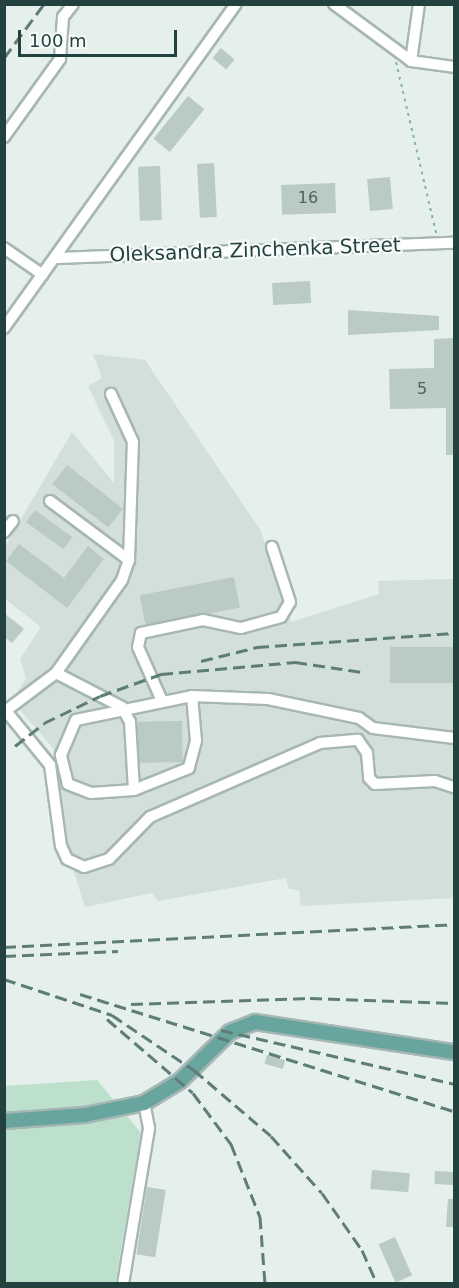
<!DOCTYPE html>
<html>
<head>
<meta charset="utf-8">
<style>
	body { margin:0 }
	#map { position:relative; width:459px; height:1288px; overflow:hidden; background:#e5efec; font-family:"DejaVu Sans",sans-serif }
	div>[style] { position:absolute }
	.built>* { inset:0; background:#d3dfdb }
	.green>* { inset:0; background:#bde0cc }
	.building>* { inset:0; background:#bacac5; transform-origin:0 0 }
	.path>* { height:2px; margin-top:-1px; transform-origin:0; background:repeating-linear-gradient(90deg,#84b3ac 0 3px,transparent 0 7.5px) }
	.roads { filter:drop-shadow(2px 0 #a7b7b4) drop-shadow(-2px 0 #a7b7b4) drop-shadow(0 2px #a7b7b4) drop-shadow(0 -2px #a7b7b4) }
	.minor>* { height:10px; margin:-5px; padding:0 5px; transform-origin:5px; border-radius:5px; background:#fff }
	.major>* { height:14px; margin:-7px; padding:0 7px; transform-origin:7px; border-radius:7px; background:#68a59f }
	.rail>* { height:3px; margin-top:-1.5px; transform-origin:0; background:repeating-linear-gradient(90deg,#5e7d79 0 12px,transparent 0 18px) }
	span { translate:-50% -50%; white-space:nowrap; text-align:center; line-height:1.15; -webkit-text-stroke:4.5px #f6fbf9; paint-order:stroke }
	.number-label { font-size:16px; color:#496360 }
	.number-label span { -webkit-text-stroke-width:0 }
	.street-label { font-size:20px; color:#23413e }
	.frame { position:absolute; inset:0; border:6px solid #23413e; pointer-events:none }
	.scale { position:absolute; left:18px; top:30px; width:159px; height:27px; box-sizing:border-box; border:3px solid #23413e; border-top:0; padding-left:8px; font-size:18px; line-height:21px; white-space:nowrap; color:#23413e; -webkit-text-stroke:4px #f6fbf9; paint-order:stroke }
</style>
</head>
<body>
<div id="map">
	<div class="built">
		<i style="clip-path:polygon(93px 354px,145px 360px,261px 531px,291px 622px,379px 594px,378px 581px,454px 579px,454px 898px,301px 906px,299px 890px,289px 889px,286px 878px,158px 901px,152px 893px,85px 907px,65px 844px,54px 749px,12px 701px,26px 678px,20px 659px,41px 627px,5px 599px,4px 548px,72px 432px,114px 483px,114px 441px,88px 386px,102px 378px)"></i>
	</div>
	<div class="green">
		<i style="clip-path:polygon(97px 1080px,141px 1133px,115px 1283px,5px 1284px,5px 1086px)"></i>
	</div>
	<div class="building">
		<i style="left:221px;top:48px;width:18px;height:13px;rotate:41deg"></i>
		<i style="left:188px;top:96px;width:21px;height:55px;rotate:39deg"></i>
		<i style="left:214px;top:163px;width:54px;height:17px;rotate:87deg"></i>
		<i style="left:160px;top:166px;width:54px;height:22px;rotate:88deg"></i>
		<i style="left:390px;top:177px;width:32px;height:23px;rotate:85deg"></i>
		<i style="left:335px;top:183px;width:30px;height:54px;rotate:88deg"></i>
		<i style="left:310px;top:281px;width:22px;height:38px;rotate:87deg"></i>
		<i style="clip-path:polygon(348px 310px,439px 316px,439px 330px,348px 335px)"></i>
		<i style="clip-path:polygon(454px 338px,454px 455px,446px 455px,446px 408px,390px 409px,389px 369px,434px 368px,434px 339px)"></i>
		<i style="left:67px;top:465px;width:71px;height:24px;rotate:38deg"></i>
		<i style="left:35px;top:510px;width:46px;height:15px;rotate:36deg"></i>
		<i style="clip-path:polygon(19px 544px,64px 578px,88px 546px,104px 559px,67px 608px,6px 561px)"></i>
		<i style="left:234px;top:577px;width:31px;height:96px;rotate:79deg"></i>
		<i style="clip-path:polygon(4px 613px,24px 629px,12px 643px,4px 637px)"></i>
		<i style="left:454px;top:647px;width:36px;height:64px;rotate:90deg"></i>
		<i style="left:182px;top:721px;width:41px;height:44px;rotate:89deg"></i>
		<i style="left:267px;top:1055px;width:19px;height:9px;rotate:16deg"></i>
		<i style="left:372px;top:1170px;width:38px;height:19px;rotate:5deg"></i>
		<i style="left:435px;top:1171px;width:19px;height:13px;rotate:3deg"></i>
		<i style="left:147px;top:1187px;width:19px;height:68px;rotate:9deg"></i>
		<i style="clip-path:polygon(448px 1199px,454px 1199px,454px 1227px,446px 1227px)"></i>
		<i style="left:395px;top:1237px;width:42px;height:18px;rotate:66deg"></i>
	</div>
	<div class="path">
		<i style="left:396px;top:62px;width:176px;rotate:76.8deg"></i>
	</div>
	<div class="roads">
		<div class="minor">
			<i style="left:334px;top:4px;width:96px;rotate:36.5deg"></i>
			<i style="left:411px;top:61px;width:43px;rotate:7.9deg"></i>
			<i style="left:411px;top:61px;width:58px;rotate:-82deg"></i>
			<i style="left:4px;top:137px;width:96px;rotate:-54.3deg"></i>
			<i style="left:60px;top:59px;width:42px;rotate:-85.9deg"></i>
			<i style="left:63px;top:17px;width:16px;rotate:-52deg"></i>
			<i style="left:4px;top:248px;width:47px;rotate:34.7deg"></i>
			<i style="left:56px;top:258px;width:398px;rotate:-2.2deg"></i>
			<i style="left:4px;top:328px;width:398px;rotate:-54.4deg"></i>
			<i style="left:50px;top:501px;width:99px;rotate:36.8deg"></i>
			<i style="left:4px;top:532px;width:14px;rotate:-51deg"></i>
			<i style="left:56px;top:673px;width:74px;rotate:27.3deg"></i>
			<i style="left:122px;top:707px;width:17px;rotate:62deg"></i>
			<i style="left:130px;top:722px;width:68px;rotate:86.6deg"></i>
			<i style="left:192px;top:696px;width:45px;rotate:84.9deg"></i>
			<i style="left:196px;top:741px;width:28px;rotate:105deg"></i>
			<i style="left:189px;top:768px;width:59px;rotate:158.2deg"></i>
			<i style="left:134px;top:790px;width:43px;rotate:176deg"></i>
			<i style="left:91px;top:793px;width:25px;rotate:-159deg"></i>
			<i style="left:68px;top:784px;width:30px;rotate:-104deg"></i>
			<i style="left:61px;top:755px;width:38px;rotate:-67deg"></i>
			<i style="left:76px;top:720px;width:118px;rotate:-11.7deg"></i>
			<i style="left:192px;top:696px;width:76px;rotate:2.3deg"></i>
			<i style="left:268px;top:699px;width:93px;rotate:11.8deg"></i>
			<i style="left:359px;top:718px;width:17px;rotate:36deg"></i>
			<i style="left:373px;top:728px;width:82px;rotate:7deg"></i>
			<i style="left:162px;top:701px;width:59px;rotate:-114deg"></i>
			<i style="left:138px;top:647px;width:14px;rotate:-78deg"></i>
			<i style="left:141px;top:633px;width:63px;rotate:-11.8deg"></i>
			<i style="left:203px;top:620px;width:39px;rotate:12deg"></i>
			<i style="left:241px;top:628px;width:41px;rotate:-15.4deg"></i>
			<i style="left:281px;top:617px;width:17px;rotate:-59deg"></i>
			<i style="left:290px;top:602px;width:58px;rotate:-108.1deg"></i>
			<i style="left:6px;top:711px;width:70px;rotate:50.8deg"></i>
			<i style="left:50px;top:765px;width:82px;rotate:82.3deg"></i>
			<i style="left:61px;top:846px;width:14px;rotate:65deg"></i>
			<i style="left:67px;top:859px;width:19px;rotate:25deg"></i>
			<i style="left:84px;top:867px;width:26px;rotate:-18deg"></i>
			<i style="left:109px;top:859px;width:59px;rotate:-45.7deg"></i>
			<i style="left:150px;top:817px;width:185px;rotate:-23.5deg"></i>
			<i style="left:320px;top:743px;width:38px;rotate:-5deg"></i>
			<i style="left:358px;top:740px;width:16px;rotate:55deg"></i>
			<i style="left:367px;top:753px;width:25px;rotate:85deg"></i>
			<i style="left:369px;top:778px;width:8px;rotate:45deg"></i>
			<i style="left:375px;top:784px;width:60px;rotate:-2.9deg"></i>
			<i style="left:435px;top:781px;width:20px;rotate:18deg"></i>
			<i style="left:4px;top:712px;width:65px;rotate:-36.9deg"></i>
			<i style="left:56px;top:673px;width:114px;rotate:-54.6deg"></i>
			<i style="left:122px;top:580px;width:21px;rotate:-71deg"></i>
			<i style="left:129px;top:560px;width:118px;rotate:-88.1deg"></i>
			<i style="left:133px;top:442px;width:53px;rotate:-114.6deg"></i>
			<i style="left:123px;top:1284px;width:158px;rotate:-80.5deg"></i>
			<i style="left:149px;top:1128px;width:25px;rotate:-101deg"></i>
		</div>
		<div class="major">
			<i style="left:4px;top:1121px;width:81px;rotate:-4.2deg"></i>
			<i style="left:85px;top:1115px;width:60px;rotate:-11.5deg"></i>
			<i style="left:144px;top:1103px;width:42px;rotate:-31.4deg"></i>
			<i style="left:180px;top:1081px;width:70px;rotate:-44.4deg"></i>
			<i style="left:230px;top:1032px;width:27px;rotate:-22deg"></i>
			<i style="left:255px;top:1022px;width:201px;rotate:8.6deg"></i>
		</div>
	</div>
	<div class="rail">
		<i style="left:4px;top:58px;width:67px;rotate:-53.5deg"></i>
		<i style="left:201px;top:661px;width:58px;rotate:-14deg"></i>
		<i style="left:257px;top:647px;width:197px;rotate:-4.1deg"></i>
		<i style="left:15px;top:746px;width:37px;rotate:-38deg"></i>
		<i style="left:44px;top:723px;width:62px;rotate:-25.7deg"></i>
		<i style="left:100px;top:696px;width:65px;rotate:-19.8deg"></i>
		<i style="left:161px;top:674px;width:135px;rotate:-5.1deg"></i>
		<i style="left:295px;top:662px;width:68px;rotate:8.5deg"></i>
		<i style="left:4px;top:947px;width:451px;rotate:-2.9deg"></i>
		<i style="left:4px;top:956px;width:114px;rotate:-2.5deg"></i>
		<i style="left:4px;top:979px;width:114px;rotate:18.4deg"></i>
		<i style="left:112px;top:1015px;width:99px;rotate:33.9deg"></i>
		<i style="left:194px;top:1070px;width:101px;rotate:40.6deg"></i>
		<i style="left:271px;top:1136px;width:76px;rotate:48.2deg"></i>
		<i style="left:322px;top:1193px;width:70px;rotate:54.9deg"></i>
		<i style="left:362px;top:1250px;width:37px;rotate:66deg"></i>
		<i style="left:80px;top:994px;width:392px;rotate:17.4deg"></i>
		<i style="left:131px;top:1004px;width:179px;rotate:-1.9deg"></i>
		<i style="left:310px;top:998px;width:144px;rotate:2deg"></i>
		<i style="left:107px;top:1019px;width:113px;rotate:40.7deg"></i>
		<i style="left:193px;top:1093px;width:64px;rotate:53.3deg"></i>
		<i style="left:231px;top:1144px;width:79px;rotate:68.3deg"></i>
		<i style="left:260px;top:1217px;width:67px;rotate:85.7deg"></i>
		<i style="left:221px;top:1030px;width:239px;rotate:13deg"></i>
	</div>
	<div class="number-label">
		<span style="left:308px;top:198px">16</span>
		<span style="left:422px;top:389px">5</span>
	</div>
	<div class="street-label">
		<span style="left:255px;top:250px;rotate:-2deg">Oleksandra Zinchenka Street</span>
	</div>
	<div class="frame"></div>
	<div class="scale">100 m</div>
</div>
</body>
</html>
